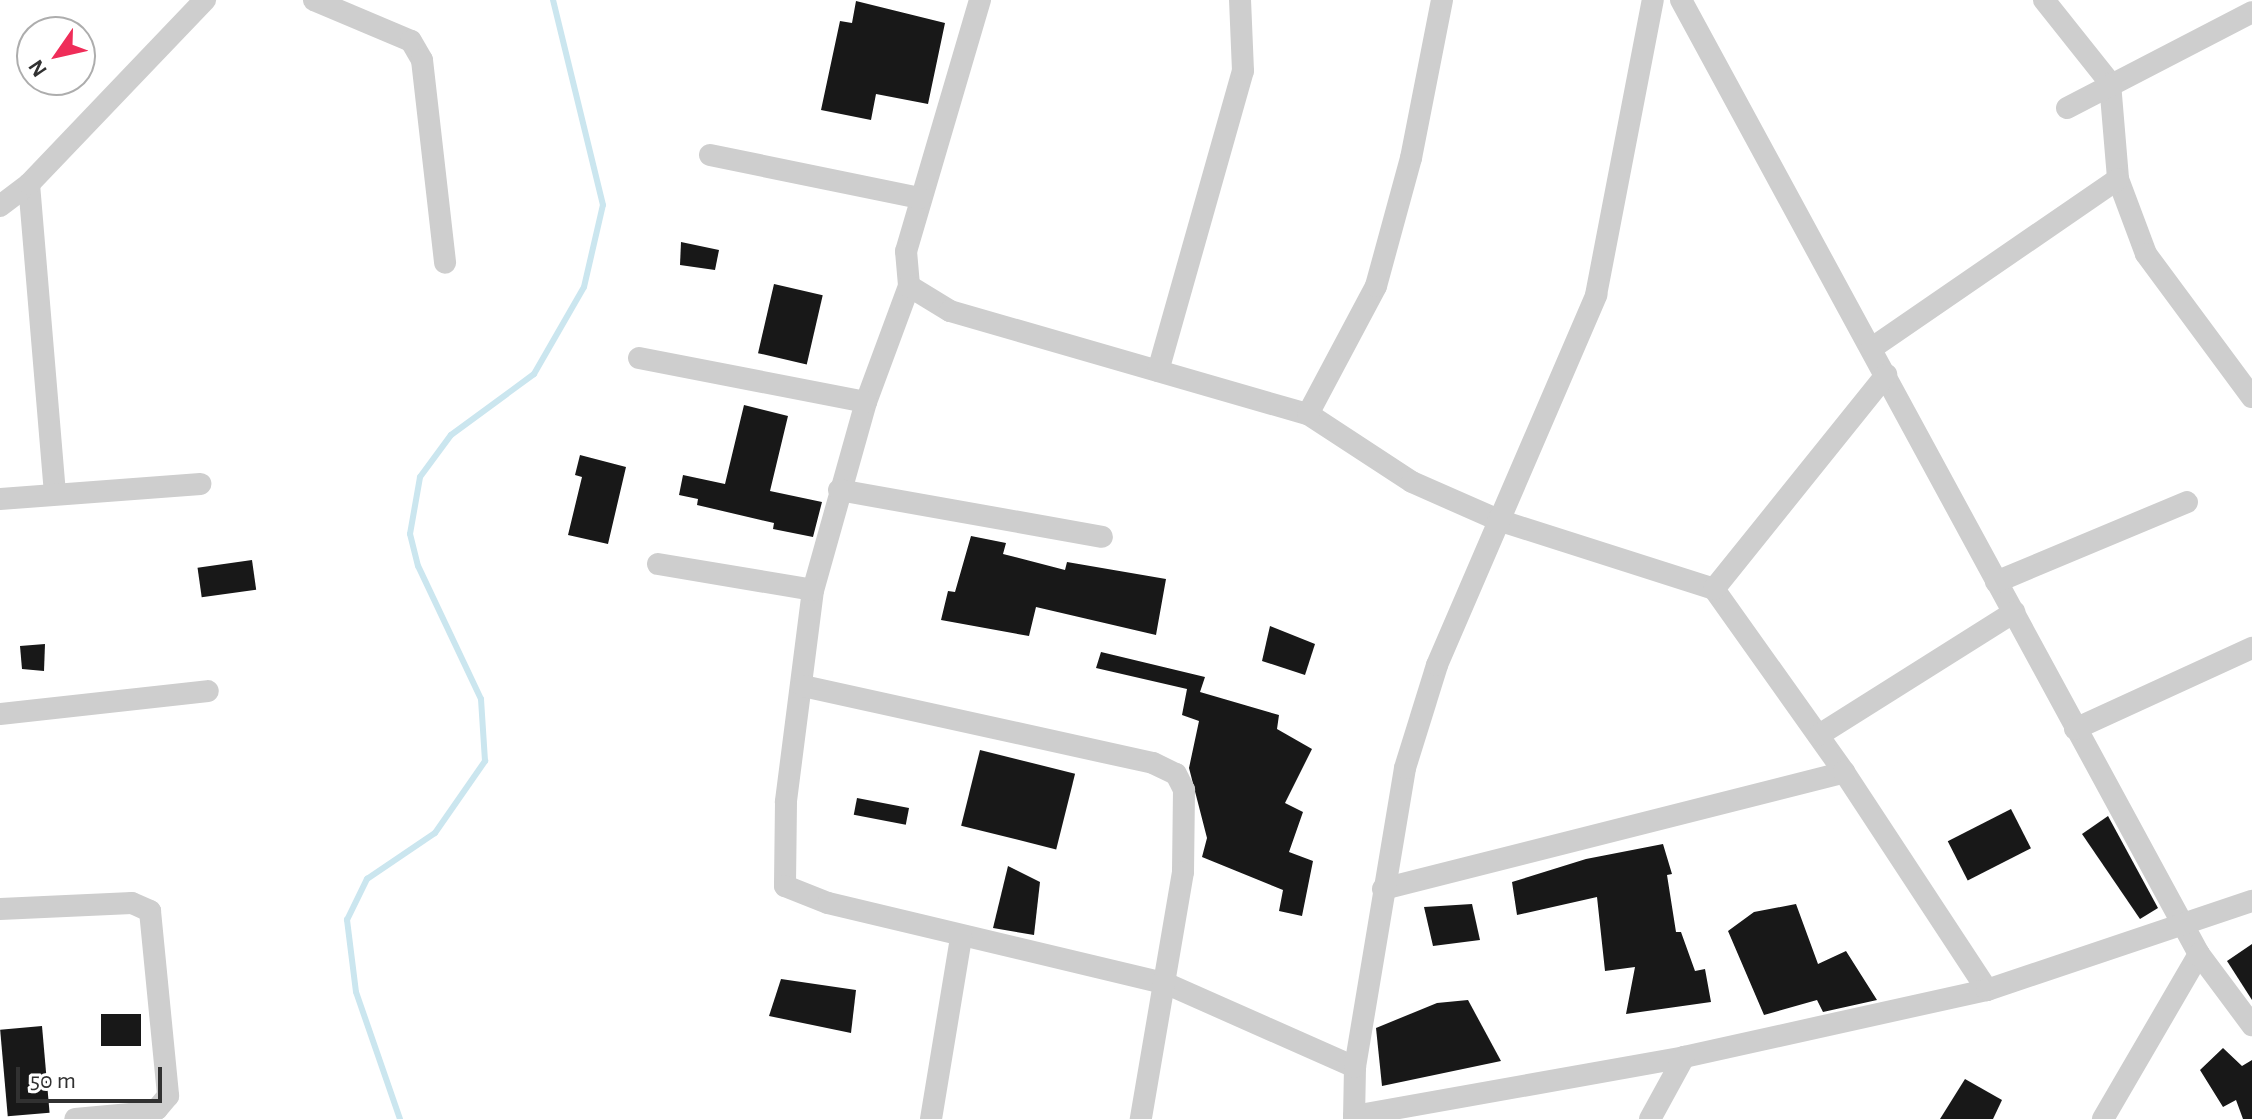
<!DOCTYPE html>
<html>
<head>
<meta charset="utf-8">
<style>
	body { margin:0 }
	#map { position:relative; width:2252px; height:1119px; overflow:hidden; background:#fff; font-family:"Alegreya Sans",sans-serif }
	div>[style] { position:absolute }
	.stream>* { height:6px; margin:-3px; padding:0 3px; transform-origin:3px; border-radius:3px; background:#cbe6ef }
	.building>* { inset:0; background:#181818; transform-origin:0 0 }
	.minor>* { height:22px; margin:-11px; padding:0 11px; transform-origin:11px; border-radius:11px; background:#cecece }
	span { translate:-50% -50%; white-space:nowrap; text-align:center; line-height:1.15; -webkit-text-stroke:8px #fff; paint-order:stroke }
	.north { position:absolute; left:16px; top:16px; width:80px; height:80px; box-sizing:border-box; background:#fff; border:2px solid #adadad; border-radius:50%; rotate:236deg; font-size:22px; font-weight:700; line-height:32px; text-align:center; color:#313131 }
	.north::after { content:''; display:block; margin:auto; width:28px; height:36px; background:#ef2d59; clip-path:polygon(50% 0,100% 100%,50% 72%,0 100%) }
	.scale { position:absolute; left:16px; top:1067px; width:146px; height:36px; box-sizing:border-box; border:4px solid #313131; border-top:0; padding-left:10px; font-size:24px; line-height:28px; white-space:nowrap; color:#313131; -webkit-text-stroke:6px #fff; paint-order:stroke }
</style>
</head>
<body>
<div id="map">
	<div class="stream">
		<i style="left:400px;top:1119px;width:134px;rotate:-109.1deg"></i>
		<i style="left:356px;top:992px;width:73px;rotate:-97.1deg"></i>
		<i style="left:347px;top:920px;width:46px;rotate:-64deg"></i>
		<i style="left:367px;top:879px;width:82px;rotate:-34.1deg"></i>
		<i style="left:435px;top:833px;width:88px;rotate:-55.2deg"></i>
		<i style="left:485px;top:761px;width:62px;rotate:-93.7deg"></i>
		<i style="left:481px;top:699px;width:147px;rotate:-115.3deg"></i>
		<i style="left:418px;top:566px;width:33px;rotate:-104deg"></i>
		<i style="left:410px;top:534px;width:58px;rotate:-80deg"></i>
		<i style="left:420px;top:477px;width:52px;rotate:-53.6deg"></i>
		<i style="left:451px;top:435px;width:103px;rotate:-36.3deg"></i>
		<i style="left:534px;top:374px;width:100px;rotate:-60.1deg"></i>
		<i style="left:584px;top:287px;width:84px;rotate:-77deg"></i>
		<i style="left:603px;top:205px;width:211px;rotate:-103.7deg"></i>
	</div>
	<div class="building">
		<i style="clip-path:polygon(856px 1px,945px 23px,928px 104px,876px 94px,871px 120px,821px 110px,840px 21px,852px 23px)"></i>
		<i style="clip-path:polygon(681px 242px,719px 250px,715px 270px,680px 265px)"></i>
		<i style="left:774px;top:284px;width:50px;height:71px;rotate:13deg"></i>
		<i style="clip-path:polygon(744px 405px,788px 416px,770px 491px,822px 502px,813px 537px,773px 529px,774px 523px,697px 505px,698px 499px,679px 495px,683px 475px,725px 484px)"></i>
		<i style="clip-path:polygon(580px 455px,626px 467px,608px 544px,568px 535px,582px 477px,575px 475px)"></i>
		<i style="clip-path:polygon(971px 536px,1006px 543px,1003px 554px,1065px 570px,1067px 562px,1166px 579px,1156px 635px,1036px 607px,1029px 636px,941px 620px,948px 591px,955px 592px)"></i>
		<i style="left:252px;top:560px;width:30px;height:55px;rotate:82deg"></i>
		<i style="clip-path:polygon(1270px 626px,1315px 644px,1305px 675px,1262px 661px)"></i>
		<i style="clip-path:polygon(45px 644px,44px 671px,22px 669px,20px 646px)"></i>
		<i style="clip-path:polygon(1101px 652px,1205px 677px,1200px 692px,1279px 715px,1277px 729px,1312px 749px,1285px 803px,1303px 812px,1289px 852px,1313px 861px,1302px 916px,1279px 911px,1283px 890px,1202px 857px,1207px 838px,1189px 768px,1199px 721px,1182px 715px,1187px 689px,1096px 668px)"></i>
		<i style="left:980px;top:750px;width:98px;height:78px;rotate:14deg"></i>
		<i style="left:857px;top:798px;width:53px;height:17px;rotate:11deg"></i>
		<i style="left:2011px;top:809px;width:44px;height:71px;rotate:63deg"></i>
		<i style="clip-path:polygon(2108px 816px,2158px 908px,2140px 919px,2082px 834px)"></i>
		<i style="clip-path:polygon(1663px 844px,1672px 874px,1667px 875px,1676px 932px,1681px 932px,1695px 971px,1705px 969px,1711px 1002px,1626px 1014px,1635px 967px,1605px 971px,1597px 897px,1517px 915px,1512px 882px,1586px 859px)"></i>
		<i style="clip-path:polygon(1008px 866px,1040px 882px,1034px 935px,993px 928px)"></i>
		<i style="clip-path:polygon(1472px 904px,1480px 940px,1433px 946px,1424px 907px)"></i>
		<i style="clip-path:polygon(1796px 904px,1818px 964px,1846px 951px,1877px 1000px,1823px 1012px,1817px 1000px,1764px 1015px,1728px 931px,1754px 912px)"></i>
		<i style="clip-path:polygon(2252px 944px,2252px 1000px,2227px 961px)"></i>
		<i style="clip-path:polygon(781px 979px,856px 990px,851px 1033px,769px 1016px)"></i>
		<i style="clip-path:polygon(1468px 1000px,1501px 1061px,1382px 1086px,1376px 1028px,1437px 1003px)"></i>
		<i style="left:101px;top:1014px;width:40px;height:32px"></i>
		<i style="left:42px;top:1026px;width:87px;height:42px;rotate:85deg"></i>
		<i style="clip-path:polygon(2223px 1048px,2242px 1066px,2252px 1060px,2252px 1119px,2243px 1119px,2236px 1100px,2223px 1107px,2200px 1070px)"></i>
		<i style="clip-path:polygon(1965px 1079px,2002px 1100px,1993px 1119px,1940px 1119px)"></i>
	</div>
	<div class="minor">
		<i style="left:314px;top:0;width:105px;rotate:22.9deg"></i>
		<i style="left:411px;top:41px;width:22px;rotate:60deg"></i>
		<i style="left:422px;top:60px;width:204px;rotate:83.5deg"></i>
		<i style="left:980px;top:0;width:262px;rotate:106.4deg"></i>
		<i style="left:906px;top:251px;width:35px;rotate:85deg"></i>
		<i style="left:909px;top:286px;width:124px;rotate:110.3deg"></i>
		<i style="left:866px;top:402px;width:195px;rotate:105.7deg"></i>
		<i style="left:813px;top:590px;width:214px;rotate:97.3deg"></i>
		<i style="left:786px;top:802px;width:84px;rotate:90.7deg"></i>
		<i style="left:785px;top:886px;width:46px;rotate:21.6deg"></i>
		<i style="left:828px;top:903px;width:346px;rotate:13.4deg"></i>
		<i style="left:1165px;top:983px;width:208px;rotate:23.9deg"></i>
		<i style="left:1681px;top:0;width:1086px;rotate:61.5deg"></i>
		<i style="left:2199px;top:954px;width:191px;rotate:120.2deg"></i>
		<i style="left:2044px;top:0;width:106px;rotate:51.5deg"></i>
		<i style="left:2110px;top:83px;width:96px;rotate:85.2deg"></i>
		<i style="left:2118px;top:179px;width:80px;rotate:69.5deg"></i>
		<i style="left:2146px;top:254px;width:178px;rotate:53.5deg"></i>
		<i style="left:2067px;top:108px;width:208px;rotate:-27.4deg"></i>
		<i style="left:710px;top:155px;width:214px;rotate:11.6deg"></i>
		<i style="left:29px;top:184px;width:309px;rotate:85.2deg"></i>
		<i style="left:0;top:206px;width:36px;rotate:-37deg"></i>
		<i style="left:29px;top:184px;width:255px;rotate:-46.3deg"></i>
		<i style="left:909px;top:286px;width:48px;rotate:31.4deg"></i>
		<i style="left:950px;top:311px;width:373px;rotate:16.1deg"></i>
		<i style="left:1308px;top:414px;width:124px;rotate:33.2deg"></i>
		<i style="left:1412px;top:482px;width:94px;rotate:23.8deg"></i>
		<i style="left:1498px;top:520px;width:227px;rotate:17.7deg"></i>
		<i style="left:1714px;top:589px;width:224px;rotate:54.6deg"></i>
		<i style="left:1872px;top:348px;width:298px;rotate:-34.5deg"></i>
		<i style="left:639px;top:358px;width:231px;rotate:11deg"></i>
		<i style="left:1158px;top:371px;width:312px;rotate:-74.2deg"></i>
		<i style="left:1243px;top:71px;width:71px;rotate:-92.4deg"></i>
		<i style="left:1308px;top:414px;width:145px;rotate:-62deg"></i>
		<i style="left:1376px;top:286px;width:133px;rotate:-74.7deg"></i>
		<i style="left:1411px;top:158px;width:161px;rotate:-78.9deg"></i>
		<i style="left:839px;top:490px;width:267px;rotate:10.1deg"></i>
		<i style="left:0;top:499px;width:201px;rotate:-4.3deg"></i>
		<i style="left:658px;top:564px;width:157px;rotate:9.5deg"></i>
		<i style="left:1996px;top:582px;width:207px;rotate:-22.7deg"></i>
		<i style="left:1714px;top:589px;width:275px;rotate:-51.2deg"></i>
		<i style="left:803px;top:686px;width:358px;rotate:12.4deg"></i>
		<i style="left:1153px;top:763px;width:25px;rotate:26deg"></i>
		<i style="left:1176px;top:774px;width:18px;rotate:63deg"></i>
		<i style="left:1184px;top:790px;width:82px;rotate:90.7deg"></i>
		<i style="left:1183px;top:872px;width:251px;rotate:99.7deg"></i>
		<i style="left:0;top:714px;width:209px;rotate:-6.3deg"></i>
		<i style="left:2075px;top:729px;width:195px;rotate:-24.6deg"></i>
		<i style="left:1819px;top:735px;width:231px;rotate:-32.2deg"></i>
		<i style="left:1383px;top:889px;width:476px;rotate:-14.2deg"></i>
		<i style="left:1844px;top:772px;width:261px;rotate:56.7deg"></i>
		<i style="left:0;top:909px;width:132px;rotate:-2.6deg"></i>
		<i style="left:132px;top:903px;width:20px;rotate:24deg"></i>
		<i style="left:150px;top:911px;width:186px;rotate:84.4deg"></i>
		<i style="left:168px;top:1096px;width:17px;rotate:130deg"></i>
		<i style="left:157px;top:1109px;width:16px;rotate:166deg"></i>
		<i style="left:141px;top:1113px;width:66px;rotate:174.8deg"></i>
		<i style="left:2199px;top:954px;width:89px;rotate:53.3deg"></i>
		<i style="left:1354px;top:1116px;width:335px;rotate:-10.1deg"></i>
		<i style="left:1684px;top:1057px;width:310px;rotate:-12.5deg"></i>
		<i style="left:1987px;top:990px;width:280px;rotate:-18.6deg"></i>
		<i style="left:931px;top:1119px;width:184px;rotate:-80.6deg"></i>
		<i style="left:1354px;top:1119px;width:52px;rotate:-88.9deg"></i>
		<i style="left:1355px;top:1067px;width:303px;rotate:-80.5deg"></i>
		<i style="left:1405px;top:768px;width:108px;rotate:-72.7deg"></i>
		<i style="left:1437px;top:665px;width:403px;rotate:-66.7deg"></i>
		<i style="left:1596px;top:295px;width:300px;rotate:-79.1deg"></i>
		<i style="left:1650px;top:1119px;width:71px;rotate:-61.3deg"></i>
	</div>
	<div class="north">N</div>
	<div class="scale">50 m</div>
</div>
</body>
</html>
